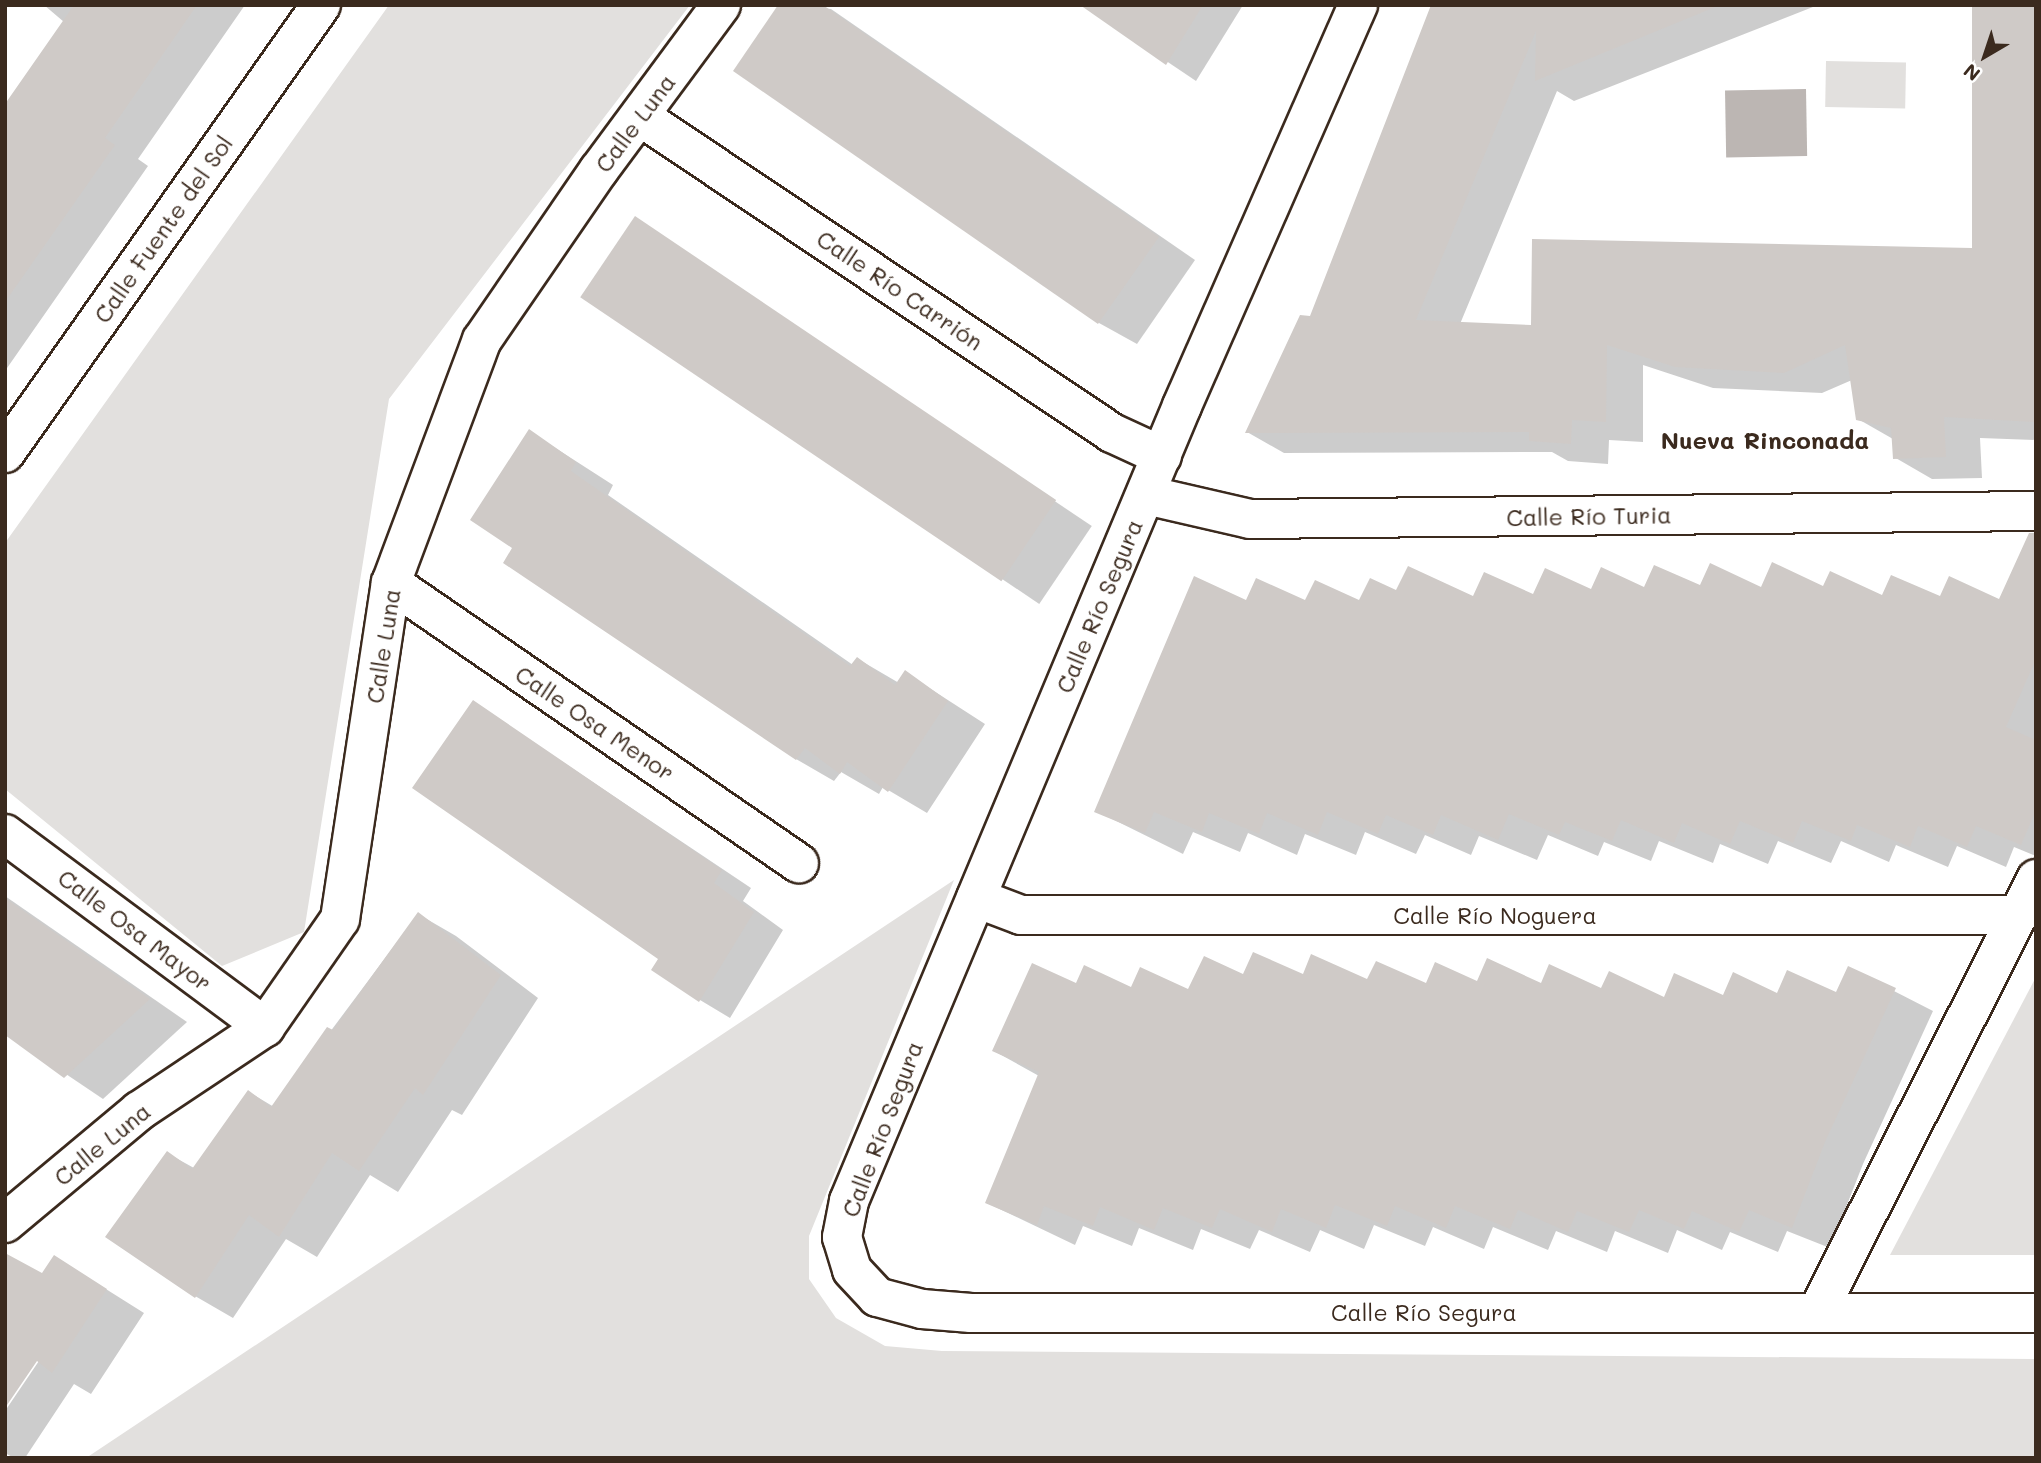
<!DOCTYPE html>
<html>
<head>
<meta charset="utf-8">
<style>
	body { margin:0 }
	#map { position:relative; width:2041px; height:1463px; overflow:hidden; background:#fff; font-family:Mali,sans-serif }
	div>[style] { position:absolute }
	.green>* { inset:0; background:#e2e0de; transform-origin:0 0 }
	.water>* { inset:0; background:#bcb6b3; transform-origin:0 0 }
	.shadow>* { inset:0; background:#0003; transform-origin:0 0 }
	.building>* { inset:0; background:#cfcac7; transform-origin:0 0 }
	.roads { filter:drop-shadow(2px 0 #3b2a1e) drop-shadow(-2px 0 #3b2a1e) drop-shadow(0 2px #3b2a1e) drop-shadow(0 -2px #3b2a1e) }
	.pedestrian>* { height:38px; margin:-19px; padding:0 19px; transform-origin:19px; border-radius:19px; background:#fff }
	.minor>* { height:38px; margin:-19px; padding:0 19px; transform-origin:19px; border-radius:19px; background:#fff }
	span { translate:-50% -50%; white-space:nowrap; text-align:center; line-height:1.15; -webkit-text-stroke:5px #fff; paint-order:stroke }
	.street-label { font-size:23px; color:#3b2a1e }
	.neighbourhood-label { font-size:24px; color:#3b2a1e; font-weight:700 }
	.frame { position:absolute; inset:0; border:7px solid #3b2a1e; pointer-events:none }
	.north { position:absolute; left:1950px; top:21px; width:70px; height:70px; -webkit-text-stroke:5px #fff; paint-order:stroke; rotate:219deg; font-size:19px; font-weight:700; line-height:28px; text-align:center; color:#3b2a1e }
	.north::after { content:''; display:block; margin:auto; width:24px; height:32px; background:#3b2a1e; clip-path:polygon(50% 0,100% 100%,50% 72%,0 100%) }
</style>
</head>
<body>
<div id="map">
	<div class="green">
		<i style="clip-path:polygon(389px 5px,690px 5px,389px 399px,304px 932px,222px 966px,5px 789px,5px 543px)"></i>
		<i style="left:1826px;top:61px;width:80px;height:46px;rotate:1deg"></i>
		<i style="clip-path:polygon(954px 880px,809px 1236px,809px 1279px,836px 1318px,885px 1346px,942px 1351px,2036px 1359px,2036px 1458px,86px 1458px)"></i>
		<i style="clip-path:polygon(2036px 977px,2036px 1255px,1890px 1255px)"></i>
	</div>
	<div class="water">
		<i style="left:1806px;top:89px;width:67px;height:81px;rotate:89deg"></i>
	</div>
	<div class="shadow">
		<i style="clip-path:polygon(44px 5px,245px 5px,138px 159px,148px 166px,5px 371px,5px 107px,64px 22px)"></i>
		<i style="clip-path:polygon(780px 5px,831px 9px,1195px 260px,1137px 344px,1099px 323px)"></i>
		<i style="clip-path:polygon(1083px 5px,1243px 5px,1196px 81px)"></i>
		<i style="clip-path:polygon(1434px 5px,1818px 5px,1574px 101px,1557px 91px,1460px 324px,1533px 327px,1974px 250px,2036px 5px,2036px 440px,1980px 438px,1982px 478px,1932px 479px,1894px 457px,1893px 439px,1858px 419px,1852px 380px,1822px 393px,1713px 388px,1643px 365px,1643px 442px,1609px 440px,1608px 464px,1568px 461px,1552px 452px,1284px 453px,1247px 432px,1311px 318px)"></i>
		<i style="left:635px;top:218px;width:551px;height:94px;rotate:34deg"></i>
		<i style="clip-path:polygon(529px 431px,613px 485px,608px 495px,853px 665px,858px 659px,899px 683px,906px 673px,985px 724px,927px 813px,883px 787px,879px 794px,841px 772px,834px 781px,796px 759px,515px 548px)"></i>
		<i style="clip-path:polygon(1701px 588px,1824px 588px,1883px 597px,2000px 601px,2036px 591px,2036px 856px,2014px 847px,2006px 867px,1957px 846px,1948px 867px,1896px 845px,1889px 862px,1841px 841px,1831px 863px,1778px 841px,1768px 864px,1720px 844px,1713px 863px,1659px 841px,1651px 861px,1604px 842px,1598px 856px,1548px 835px,1537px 860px,1479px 836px,1471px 855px,1425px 835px,1416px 854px,1365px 832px,1356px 855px,1305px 834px,1297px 855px,1248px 833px,1240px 852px,1193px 832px,1183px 854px,1096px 811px,1247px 602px,1359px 602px,1397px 592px,1473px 599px)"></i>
		<i style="clip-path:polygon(473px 702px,751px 888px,743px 901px,783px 930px,730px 1018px,700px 1000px,660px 958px)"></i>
		<i style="clip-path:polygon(5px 896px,187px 1022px,103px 1099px,5px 1033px)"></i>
		<i style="clip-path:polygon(418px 914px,456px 936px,538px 998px,462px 1115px,452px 1110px,398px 1192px,370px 1175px,317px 1257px,286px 1239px,233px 1318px,195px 1296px,167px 1153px,194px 1168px,249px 1092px,274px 1107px)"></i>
		<i style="clip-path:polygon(1849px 968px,1933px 1011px,1863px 1164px,1830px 1248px,1787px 1231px,1778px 1252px,1730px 1232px,1722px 1250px,1677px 1230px,1668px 1253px,1615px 1231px,1607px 1252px,1556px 1231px,1548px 1250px,1493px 1227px,1484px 1249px,1433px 1227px,1425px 1246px,1374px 1225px,1364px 1249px,1320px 1230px,1310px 1252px,1259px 1230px,1250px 1249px,1201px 1229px,1193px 1250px,1139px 1228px,1132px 1246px,1083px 1226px,1075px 1245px,987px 1203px,1039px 1076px,994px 1051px,1077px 985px,1189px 991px,1244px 976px,1304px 976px,1426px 985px,1542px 986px,1665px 999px,1837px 995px)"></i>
		<i style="clip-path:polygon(55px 1257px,144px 1313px,91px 1394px,74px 1384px,25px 1458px,14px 1458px,5px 1453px,5px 1411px,43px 1355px,43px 1275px)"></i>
	</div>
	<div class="building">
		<i style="clip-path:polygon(74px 5px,197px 5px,105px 138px,115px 145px,5px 302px,5px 104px)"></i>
		<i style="clip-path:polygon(778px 5px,823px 5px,1159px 237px,1098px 324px,733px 71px)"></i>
		<i style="clip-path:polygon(1080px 5px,1203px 5px,1166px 65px)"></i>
		<i style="clip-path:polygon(1431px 5px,1720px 5px,1535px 81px,1536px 31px,1416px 320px,1531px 325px,1532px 239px,1972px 248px,1972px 5px,2036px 5px,2036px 422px,1944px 417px,1946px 457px,1893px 459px,1891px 428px,1856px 420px,1845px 345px,1784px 373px,1675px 367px,1607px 345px,1606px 422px,1572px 420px,1571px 444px,1529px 441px,1529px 432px,1245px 433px,1300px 315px,1310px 316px)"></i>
		<i style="left:635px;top:216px;width:508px;height:98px;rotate:34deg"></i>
		<i style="clip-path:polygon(529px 429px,576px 462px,571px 471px,850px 666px,857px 657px,895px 685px,905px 670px,948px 701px,888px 792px,847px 762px,840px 774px,805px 748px,796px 760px,503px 563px,512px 548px,470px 520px)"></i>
		<i style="clip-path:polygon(2029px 533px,2036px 533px,2036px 659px,2006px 727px,2036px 740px,2036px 810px,2021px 845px,1976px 826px,1967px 847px,1918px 826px,1910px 847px,1857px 825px,1851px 841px,1802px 821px,1793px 843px,1740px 821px,1730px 844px,1682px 823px,1674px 843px,1621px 820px,1612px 841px,1565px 822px,1559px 835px,1509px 814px,1498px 840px,1441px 815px,1433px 835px,1386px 815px,1378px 834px,1327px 812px,1318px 835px,1267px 813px,1259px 834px,1209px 813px,1202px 832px,1154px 812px,1145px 833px,1094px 812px,1194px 576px,1246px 600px,1256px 578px,1305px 600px,1315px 580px,1359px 600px,1370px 578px,1396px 590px,1408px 566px,1473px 596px,1484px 572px,1533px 594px,1545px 568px,1591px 589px,1601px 567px,1644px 587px,1654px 565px,1700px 585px,1710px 563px,1761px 587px,1772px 562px,1823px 586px,1830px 571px,1882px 595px,1891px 575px,1940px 596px,1949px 576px,1999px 599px)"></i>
		<i style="clip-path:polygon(473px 700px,722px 870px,714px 883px,754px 912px,699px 1002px,651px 970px,658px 959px,412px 788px)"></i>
		<i style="clip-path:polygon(5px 898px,150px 999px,64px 1078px,5px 1035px)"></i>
		<i style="clip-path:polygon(418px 912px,501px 975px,423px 1095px,415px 1088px,359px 1171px,332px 1153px,279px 1237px,249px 1215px,195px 1298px,105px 1237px,167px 1151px,192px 1169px,248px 1090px,271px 1107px,327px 1027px,333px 1030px)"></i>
		<i style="clip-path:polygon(1253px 952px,1303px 974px,1311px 954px,1367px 979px,1376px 961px,1426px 983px,1435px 962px,1477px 981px,1487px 958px,1541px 983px,1549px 964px,1601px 988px,1609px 971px,1664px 997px,1674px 973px,1723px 995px,1733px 972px,1777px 993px,1787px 970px,1836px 992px,1848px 966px,1896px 988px,1825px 1142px,1792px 1228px,1749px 1210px,1739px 1232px,1692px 1211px,1684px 1229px,1639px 1210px,1629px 1232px,1577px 1211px,1568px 1232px,1518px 1210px,1510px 1229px,1455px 1206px,1446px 1228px,1395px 1206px,1387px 1226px,1335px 1205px,1326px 1228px,1281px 1209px,1272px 1232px,1220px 1209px,1212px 1228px,1163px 1208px,1154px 1230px,1100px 1207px,1093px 1226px,1044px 1206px,1037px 1225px,985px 1203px,1039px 1072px,992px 1051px,1032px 963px,1076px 983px,1084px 965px,1131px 987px,1140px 967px,1188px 989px,1204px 956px,1243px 974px)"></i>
		<i style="clip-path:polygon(5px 1253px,42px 1273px,54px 1255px,107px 1289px,52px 1373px,37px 1361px,5px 1408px)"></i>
	</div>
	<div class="roads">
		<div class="pedestrian">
			<i style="left:1818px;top:1311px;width:484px;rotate:-63.2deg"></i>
		</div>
		<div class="minor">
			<i style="left:1358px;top:5px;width:438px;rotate:113.7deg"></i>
			<i style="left:1182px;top:406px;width:862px;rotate:112.73deg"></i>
			<i style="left:849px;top:1201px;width:37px;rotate:101deg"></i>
			<i style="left:842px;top:1237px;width:34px;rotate:73deg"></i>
			<i style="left:852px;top:1270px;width:37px;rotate:47deg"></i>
			<i style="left:877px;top:1297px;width:47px;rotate:14.9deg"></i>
			<i style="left:922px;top:1309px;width:49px;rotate:4.7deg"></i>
			<i style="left:971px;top:1313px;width:1065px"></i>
			<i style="left:641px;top:117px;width:567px;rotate:33.86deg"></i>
			<i style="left:1112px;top:433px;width:55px;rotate:24.7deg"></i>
			<i style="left:5px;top:453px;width:548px;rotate:-54.8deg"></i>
			<i style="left:1146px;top:495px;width:107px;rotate:13deg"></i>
			<i style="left:1250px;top:519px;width:786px;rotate:-0.58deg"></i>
			<i style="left:391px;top:583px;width:495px;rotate:34.5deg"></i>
			<i style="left:5px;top:834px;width:324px;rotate:36.6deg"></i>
			<i style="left:976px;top:898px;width:48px;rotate:20.7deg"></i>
			<i style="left:1021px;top:915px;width:997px"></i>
			<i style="left:5px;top:1223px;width:175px;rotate:-39.9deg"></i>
			<i style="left:139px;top:1111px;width:151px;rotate:-33.7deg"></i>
			<i style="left:265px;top:1027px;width:131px;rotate:-55.2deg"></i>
			<i style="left:340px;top:919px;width:340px;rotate:-81.4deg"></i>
			<i style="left:391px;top:583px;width:259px;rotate:-69.5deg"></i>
			<i style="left:482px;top:340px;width:206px;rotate:-55.5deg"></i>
			<i style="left:599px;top:170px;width:205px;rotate:-53.5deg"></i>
		</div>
	</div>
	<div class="street-label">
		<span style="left:635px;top:123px;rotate:-53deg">Calle Luna</span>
		<span style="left:163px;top:229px;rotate:-55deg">Calle Fuente del Sol</span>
		<span style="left:900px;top:290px;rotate:34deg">Calle Río Carrión</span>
		<span style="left:1589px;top:516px;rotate:-1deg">Calle Río Turia</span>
		<span style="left:1099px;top:606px;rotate:-67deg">Calle Río Segura</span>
		<span style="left:383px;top:646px;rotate:-81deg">Calle Luna</span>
		<span style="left:595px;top:723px;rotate:34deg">Calle Osa Menor</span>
		<span style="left:1495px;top:915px">Calle Río Noguera</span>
		<span style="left:135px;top:930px;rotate:37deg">Calle Osa Mayor</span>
		<span style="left:882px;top:1129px;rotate:-69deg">Calle Río Segura</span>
		<span style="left:102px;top:1144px;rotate:-39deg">Calle Luna</span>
		<span style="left:1424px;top:1312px">Calle Río Segura</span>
	</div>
	<div class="neighbourhood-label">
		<span style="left:1765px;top:440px">Nueva Rinconada</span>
	</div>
	<div class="frame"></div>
	<div class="north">N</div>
</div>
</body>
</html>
